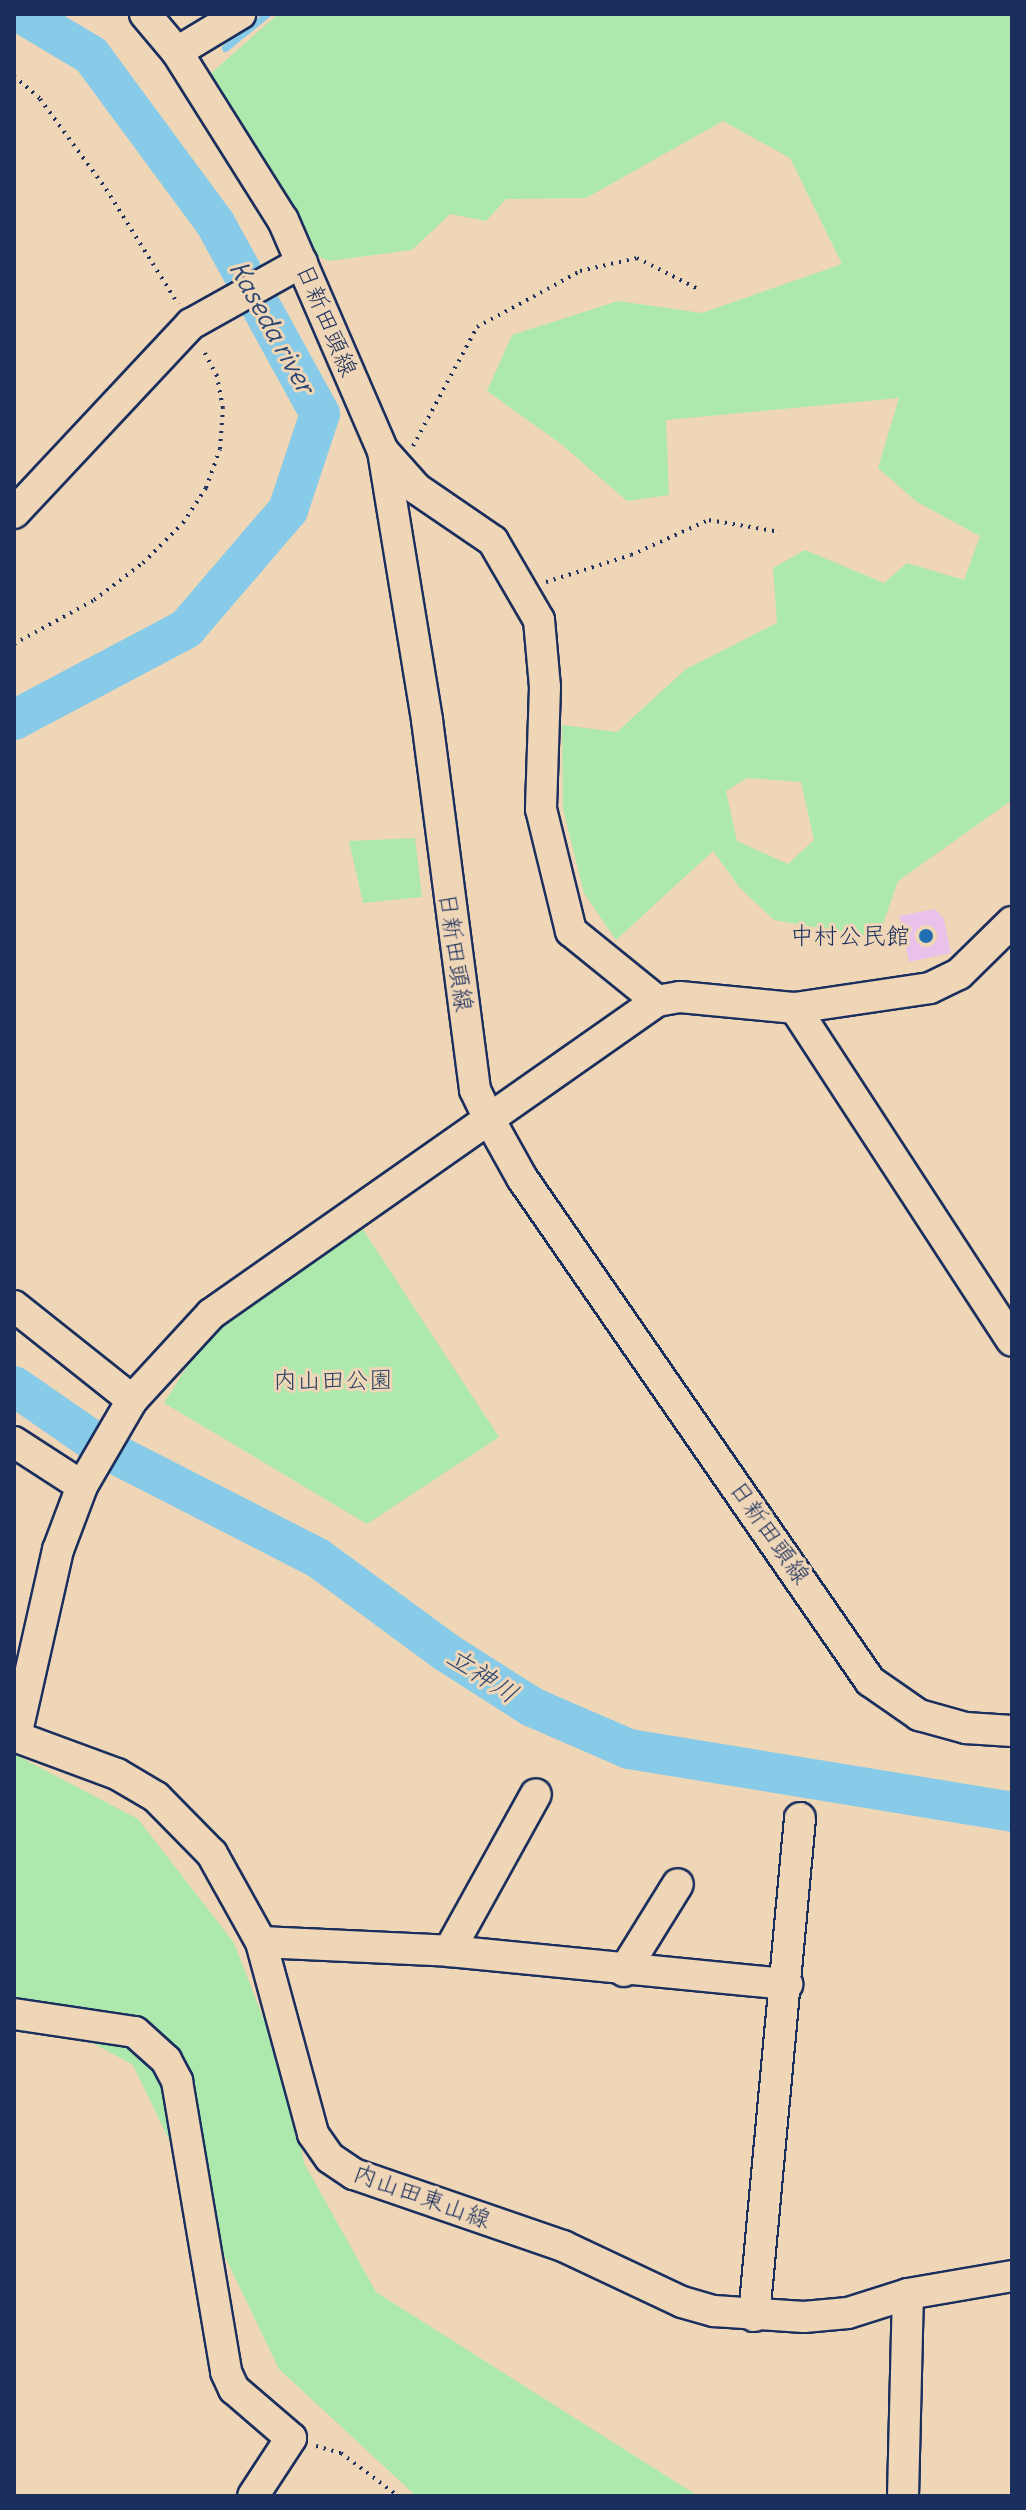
<!DOCTYPE html>
<html>
<head>
<meta charset="utf-8">
<style>
	body { margin:0 }
	#map { position:relative; width:1026px; height:2510px; overflow:hidden; background:#efd6b7; font-family:Delius,"Klee One",sans-serif }
	div>[style] { position:absolute }
	.green>* { inset:0; background:#ade8ad }
	.stream>* { height:7px; margin:-3.5px; padding:0 3.5px; transform-origin:3.5px; border-radius:3.5px; background:#87cbe8 }
	.river>* { height:40px; margin:-20px; padding:0 20px; transform-origin:20px; border-radius:20px; background:#87cbe8 }
	.building>* { inset:0; background:#eac1e9 }
	.path>* { height:4px; margin-top:-2px; transform-origin:0; background:repeating-linear-gradient(90deg,#1b2f5e 0 2px,transparent 0 8px) }
	.roads { filter:drop-shadow(2px 0 #1b2f5e) drop-shadow(-2px 0 #1b2f5e) drop-shadow(0 2px #1b2f5e) drop-shadow(0 -2px #1b2f5e) }
	.minor>* { height:30px; margin:-15px; padding:0 15px; transform-origin:15px; border-radius:15px; background:#efd6b7 }
	.dots>* { width:22px; height:22px; translate:-50% -50%; box-sizing:border-box; border:4px solid #efd6b7; border-radius:50% }
	span { translate:-50% -50%; white-space:nowrap; text-align:center; line-height:1.15; -webkit-text-stroke:6px #efd6b7; paint-order:stroke }
	.street-label { font-size:24px; color:#1b2f5e }
	.poi-label { font-size:24px; color:#1b2f5e }
	.right { translate:-100% -50%; text-align:right }
	.park-label { font-size:24px; color:#2a4266 }
	.water-label { font-size:26px; color:#2b4673; font-style:italic }
	.frame { position:absolute; inset:0; border:16px solid #1b2f5e; pointer-events:none }
</style>
</head>
<body>
<div id="map">
	<div class="green">
		<i style="clip-path:polygon(evenodd,278px 14px,1012px 14px,1012px 800px,898px 881px,878px 938px,774px 920px,740px 888px,713px 851px,616px 940px,584px 893px,563px 809px,562px 725px,617px 732px,686px 669px,777px 623px,773px 568px,805px 550px,884px 583px,907px 563px,964px 580px,980px 536px,917px 502px,878px 468px,899px 398px,666px 420px,669px 495px,627px 501px,561px 444px,487px 391px,512px 335px,618px 301px,702px 313px,842px 264px,790px 158px,723px 121px,586px 198px,506px 199px,486px 221px,450px 214px,412px 250px,329px 261px,309px 252px,208px 76px,278px 14px,747px 778px,801px 782px,814px 840px,788px 864px,737px 841px,726px 791px,747px 778px)"></i>
		<i style="clip-path:polygon(415px 838px,422px 897px,363px 903px,349px 841px)"></i>
		<i style="clip-path:polygon(362px 1228px,499px 1437px,367px 1524px,164px 1403px,205px 1338px)"></i>
		<i style="clip-path:polygon(14px 1754px,138px 1819px,234px 1943px,290px 2087px,304px 2163px,376px 2292px,698px 2496px,416px 2496px,279px 2369px,133px 2065px,14px 2000px)"></i>
	</div>
	<div class="stream">
		<i style="left:225px;top:48px;width:54px;rotate:-39deg"></i>
	</div>
	<div class="river">
		<i style="left:14px;top:720px;width:195px;rotate:-27.9deg"></i>
		<i style="left:186px;top:629px;width:157px;rotate:-49.4deg"></i>
		<i style="left:288px;top:510px;width:101px;rotate:-71.6deg"></i>
		<i style="left:320px;top:414px;width:218px;rotate:-118.8deg"></i>
		<i style="left:215px;top:223px;width:209px;rotate:-126.4deg"></i>
		<i style="left:91px;top:55px;width:80px;rotate:-149.3deg"></i>
		<i style="left:14px;top:1386px;width:111px;rotate:34.7deg"></i>
		<i style="left:105px;top:1449px;width:239px;rotate:27.1deg"></i>
		<i style="left:318px;top:1558px;width:159px;rotate:36.3deg"></i>
		<i style="left:446px;top:1652px;width:102px;rotate:32.6deg"></i>
		<i style="left:532px;top:1707px;width:106px;rotate:23.4deg"></i>
		<i style="left:629px;top:1749px;width:388px;rotate:9.3deg"></i>
	</div>
	<div class="building">
		<i style="clip-path:polygon(935px 909px,944px 919px,951px 953px,909px 962px,899px 916px)"></i>
	</div>
	<div class="path">
		<i style="left:14px;top:76px;width:35px;rotate:41deg"></i>
		<i style="left:40px;top:99px;width:112px;rotate:53.7deg"></i>
		<i style="left:106px;top:189px;width:136px;rotate:57.9deg"></i>
		<i style="left:413px;top:446px;width:135px;rotate:-61.7deg"></i>
		<i style="left:477px;top:327px;width:117px;rotate:-28.5deg"></i>
		<i style="left:580px;top:271px;width:58px;rotate:-12.8deg"></i>
		<i style="left:637px;top:258px;width:68px;rotate:26.9deg"></i>
		<i style="left:546px;top:582px;width:89px;rotate:-17.6deg"></i>
		<i style="left:631px;top:555px;width:85px;rotate:-24.2deg"></i>
		<i style="left:709px;top:520px;width:72px;rotate:9.6deg"></i>
		<i style="left:14px;top:644px;width:91px;rotate:-28.8deg"></i>
		<i style="left:94px;top:600px;width:61px;rotate:-37.1deg"></i>
		<i style="left:143px;top:563px;width:57px;rotate:-45deg"></i>
		<i style="left:183px;top:523px;width:42px;rotate:-56.7deg"></i>
		<i style="left:206px;top:488px;width:41px;rotate:-70.3deg"></i>
		<i style="left:220px;top:449px;width:41px;rotate:-85.8deg"></i>
		<i style="left:223px;top:408px;width:33px;rotate:-101deg"></i>
		<i style="left:217px;top:376px;width:30px;rotate:-118deg"></i>
		<i style="left:316px;top:2446px;width:26px;rotate:16deg"></i>
		<i style="left:341px;top:2453px;width:71px;rotate:37deg"></i>
	</div>
	<div class="roads">
		<div class="minor">
			<i style="left:145px;top:14px;width:50px;rotate:49.9deg"></i>
			<i style="left:177px;top:52px;width:199px;rotate:57.8deg"></i>
			<i style="left:283px;top:220px;width:252px;rotate:66.6deg"></i>
			<i style="left:383px;top:451px;width:273px;rotate:80.7deg"></i>
			<i style="left:427px;top:720px;width:373px;rotate:82.6deg"></i>
			<i style="left:475px;top:1090px;width:30px;rotate:64deg"></i>
			<i style="left:488px;top:1117px;width:70px;rotate:60.9deg"></i>
			<i style="left:522px;top:1178px;width:612px;rotate:55.32deg"></i>
			<i style="left:870px;top:1681px;width:60px;rotate:34.8deg"></i>
			<i style="left:919px;top:1715px;width:49px;rotate:15.5deg"></i>
			<i style="left:966px;top:1728px;width:46px;rotate:3.7deg"></i>
			<i style="left:177px;top:52px;width:74px;rotate:-31.1deg"></i>
			<i style="left:384px;top:452px;width:50px;rotate:48.3deg"></i>
			<i style="left:417px;top:489px;width:92px;rotate:34.4deg"></i>
			<i style="left:493px;top:541px;width:91px;rotate:59.8deg"></i>
			<i style="left:539px;top:620px;width:67px;rotate:84.9deg"></i>
			<i style="left:545px;top:687px;width:122px;rotate:91.9deg"></i>
			<i style="left:541px;top:809px;width:126px;rotate:76.2deg"></i>
			<i style="left:571px;top:931px;width:111px;rotate:39.1deg"></i>
			<i style="left:14px;top:513px;width:259px;rotate:-46.9deg"></i>
			<i style="left:191px;top:324px;width:127px;rotate:-29.2deg"></i>
			<i style="left:795px;top:1008px;width:397px;rotate:56.9deg"></i>
			<i style="left:14px;top:1306px;width:151px;rotate:38.5deg"></i>
			<i style="left:14px;top:1442px;width:81px;rotate:32.9deg"></i>
			<i style="left:14px;top:1736px;width:110px;rotate:20.3deg"></i>
			<i style="left:117px;top:1774px;width:45px;rotate:30.5deg"></i>
			<i style="left:156px;top:1797px;width:80px;rotate:45.5deg"></i>
			<i style="left:212px;top:1854px;width:101px;rotate:60.9deg"></i>
			<i style="left:261px;top:1942px;width:199px;rotate:74.8deg"></i>
			<i style="left:313px;top:2134px;width:29px;rotate:55deg"></i>
			<i style="left:330px;top:2158px;width:29px;rotate:34deg"></i>
			<i style="left:354px;top:2174px;width:221px;rotate:19deg"></i>
			<i style="left:563px;top:2246px;width:132px;rotate:25.2deg"></i>
			<i style="left:682px;top:2302px;width:33px;rotate:16deg"></i>
			<i style="left:714px;top:2311px;width:90px;rotate:3.8deg"></i>
			<i style="left:804px;top:2317px;width:44px;rotate:-5.2deg"></i>
			<i style="left:848px;top:2313px;width:63px;rotate:-17.6deg"></i>
			<i style="left:908px;top:2294px;width:106px;rotate:-9.8deg"></i>
			<i style="left:16px;top:1736px;width:191px;rotate:-77.3deg"></i>
			<i style="left:58px;top:1550px;width:68px;rotate:-69.4deg"></i>
			<i style="left:82px;top:1486px;width:99px;rotate:-59.8deg"></i>
			<i style="left:132px;top:1400px;width:117px;rotate:-47.4deg"></i>
			<i style="left:211px;top:1314px;width:545px;rotate:-35.06deg"></i>
			<i style="left:657px;top:1001px;width:23px;rotate:-10deg"></i>
			<i style="left:680px;top:997px;width:116px;rotate:5.5deg"></i>
			<i style="left:795px;top:1008px;width:136px;rotate:-8.4deg"></i>
			<i style="left:930px;top:988px;width:32px;rotate:-26deg"></i>
			<i style="left:959px;top:974px;width:74px;rotate:-44.5deg"></i>
			<i style="left:261px;top:1942px;width:188px;rotate:2.7deg"></i>
			<i style="left:449px;top:1951px;width:340px;rotate:5.6deg"></i>
			<i style="left:449px;top:1951px;width:179px;rotate:-61deg"></i>
			<i style="left:624px;top:1971px;width:102px;rotate:-58.2deg"></i>
			<i style="left:14px;top:2014px;width:122px;rotate:8.5deg"></i>
			<i style="left:135px;top:2032px;width:42px;rotate:42.1deg"></i>
			<i style="left:166px;top:2060px;width:24px;rotate:62deg"></i>
			<i style="left:177px;top:2081px;width:295px;rotate:80.4deg"></i>
			<i style="left:226px;top:2372px;width:19px;rotate:65deg"></i>
			<i style="left:234px;top:2389px;width:75px;rotate:40.7deg"></i>
			<i style="left:291px;top:2438px;width:69px;rotate:123.2deg"></i>
			<i style="left:754px;top:2316px;width:500px;rotate:-84.72deg"></i>
			<i style="left:903px;top:2496px;width:202px;rotate:-88.6deg"></i>
		</div>
	</div>
	<div class="dots">
		<i style="left:926px;top:936px;background:#1f6fb2"></i>
	</div>
	<div class="street-label">
		<span style="left:327px;top:320px;rotate:67deg">日新田頭線</span>
		<span style="left:456px;top:952px;rotate:82deg">日新田頭線</span>
		<span style="left:770px;top:1532px;rotate:55deg">日新田頭線</span>
		<span style="left:422px;top:2196px;rotate:20deg">内山田東山線</span>
	</div>
	<div class="poi-label">
		<span class="right" style="left:910px;top:936px">中村公民館</span>
	</div>
	<div class="park-label">
		<span style="left:333px;top:1380px">内山田公園</span>
	</div>
	<div class="water-label">
		<span style="left:272px;top:327px;rotate:61deg">Kaseda river</span>
		<span style="left:483px;top:1675px;rotate:33deg">立神川</span>
	</div>
	<div class="frame"></div>
</div>
</body>
</html>
